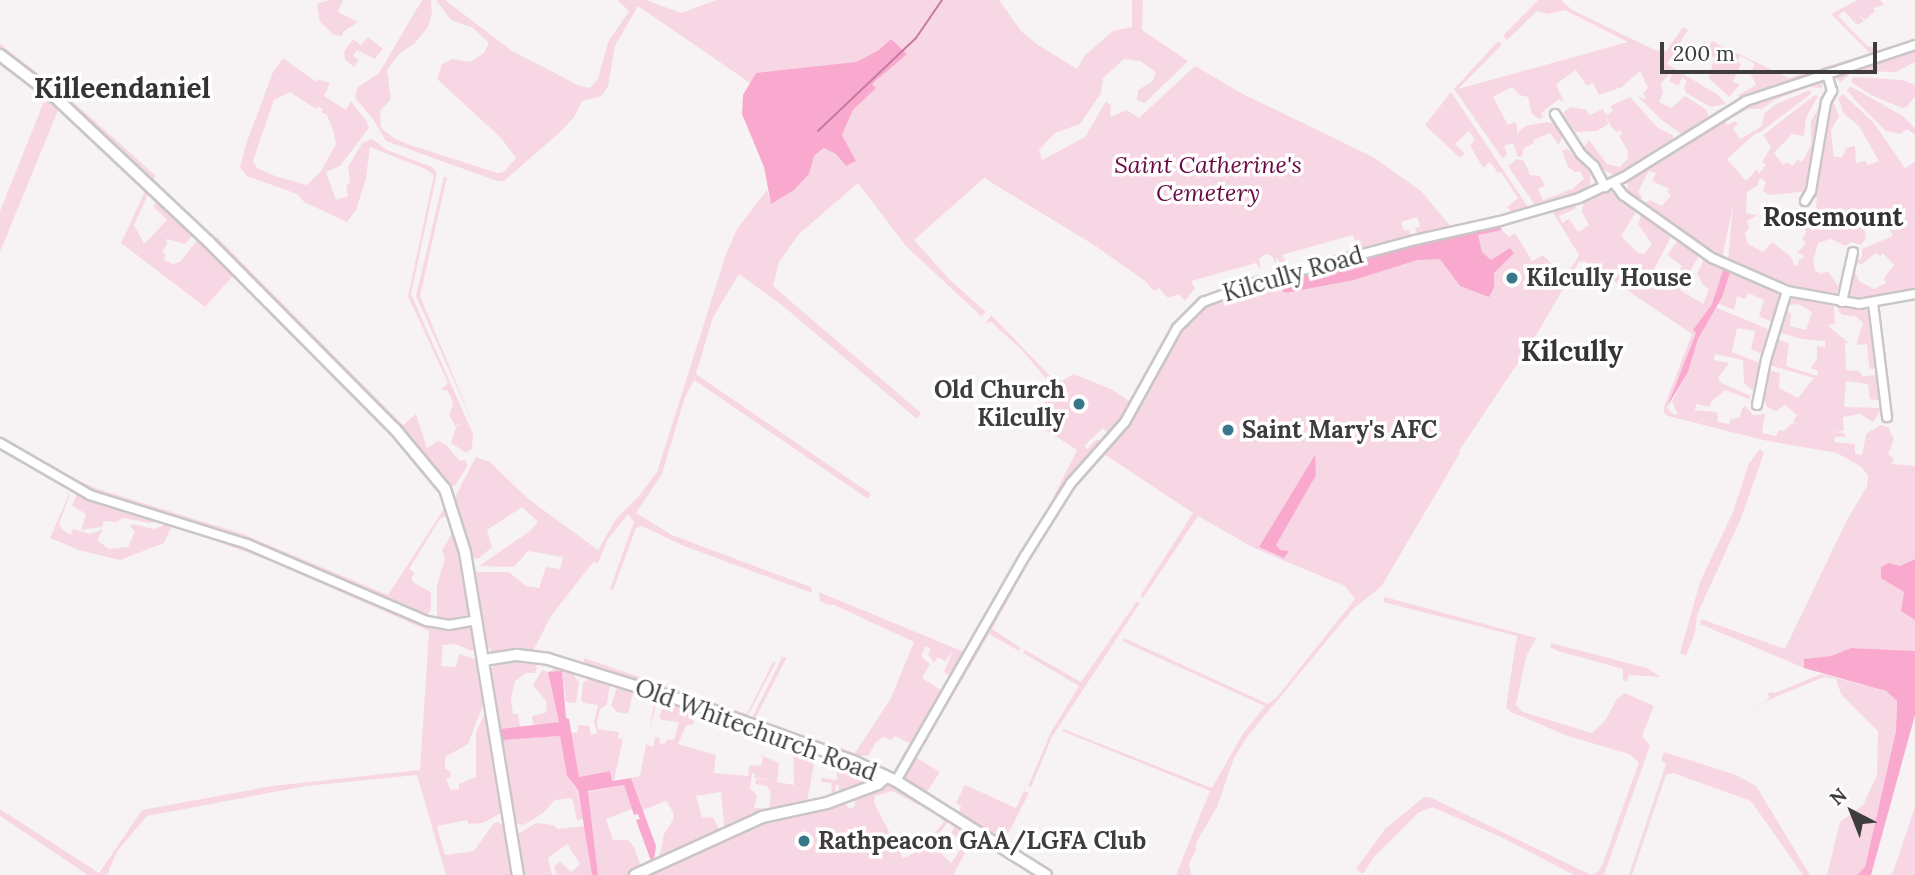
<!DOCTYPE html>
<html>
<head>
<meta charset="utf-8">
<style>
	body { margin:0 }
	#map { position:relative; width:1915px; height:875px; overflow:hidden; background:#f7f3f5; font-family:Lora,serif }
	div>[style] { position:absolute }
	.green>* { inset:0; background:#f8d7e5 }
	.forest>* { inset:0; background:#f9a9ce }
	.stream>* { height:2px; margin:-1px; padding:0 1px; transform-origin:1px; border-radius:1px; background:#c77a9f }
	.roads { filter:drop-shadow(2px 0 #cac6c8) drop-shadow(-2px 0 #cac6c8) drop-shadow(0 2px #cac6c8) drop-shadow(0 -2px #cac6c8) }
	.minor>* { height:8px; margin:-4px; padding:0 4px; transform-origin:4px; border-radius:4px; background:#fff }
	.tertiary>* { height:10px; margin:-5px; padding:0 5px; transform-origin:5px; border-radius:5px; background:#fff }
	.dots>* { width:19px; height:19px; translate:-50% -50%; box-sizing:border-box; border:4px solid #fff; border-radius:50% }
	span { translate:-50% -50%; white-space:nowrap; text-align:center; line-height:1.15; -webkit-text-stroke:7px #fff; paint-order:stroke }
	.park-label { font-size:24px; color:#690b44; font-style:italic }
	.street-label { font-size:24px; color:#3e3c3d }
	.poi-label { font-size:24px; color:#3e3c3d; font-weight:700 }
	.left { translate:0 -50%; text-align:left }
	.right { translate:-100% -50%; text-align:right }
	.neighbourhood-label { font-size:26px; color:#353334; font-weight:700 }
	.quarter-label { font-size:28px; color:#353334; font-weight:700 }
	.north { position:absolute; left:1817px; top:777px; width:70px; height:70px; -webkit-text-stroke:5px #fff; paint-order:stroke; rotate:318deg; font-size:19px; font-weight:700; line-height:28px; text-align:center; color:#3e3c3d }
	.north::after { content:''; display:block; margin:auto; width:24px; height:32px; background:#3e3c3d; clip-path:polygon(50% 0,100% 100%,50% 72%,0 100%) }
	.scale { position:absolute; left:1660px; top:42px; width:217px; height:32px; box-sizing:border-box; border:4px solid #3e3c3d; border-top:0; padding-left:9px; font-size:21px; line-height:24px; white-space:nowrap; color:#3e3c3d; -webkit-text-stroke:5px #fff; paint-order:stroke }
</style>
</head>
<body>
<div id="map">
	<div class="green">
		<i style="clip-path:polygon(329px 0,343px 0,338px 12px,358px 22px,343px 32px,342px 36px,334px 35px,320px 22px,317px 4px)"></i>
		<i style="clip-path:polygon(422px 0,431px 0,432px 13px,428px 27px,415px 43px,398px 55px,387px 70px,391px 99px,380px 111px,381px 128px,392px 137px,407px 144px,497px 173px,504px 172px,516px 158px,501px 138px,437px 79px,442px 64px,452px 59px,470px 62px,484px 53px,489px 43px,473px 28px,451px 20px,436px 0,445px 0,512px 51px,580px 86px,590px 88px,598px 79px,608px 42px,629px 11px,617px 0,646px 0,681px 13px,717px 0,999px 0,1021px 31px,1038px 45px,1077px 69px,1085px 55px,1113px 31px,1132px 27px,1132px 0,1143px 0,1142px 30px,1188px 61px,1145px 103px,1137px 100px,1138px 90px,1152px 82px,1156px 72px,1140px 61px,1124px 59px,1103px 78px,1101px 93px,1080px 124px,1055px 133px,1039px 150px,1042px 160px,1085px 137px,1106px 101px,1111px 106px,1110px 117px,1127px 110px,1139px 118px,1195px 66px,1243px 94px,1373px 157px,1421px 191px,1451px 227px,1417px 234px,1415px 228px,1420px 226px,1417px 217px,1401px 222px,1404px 231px,1409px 230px,1411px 236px,1357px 250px,1353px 235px,1281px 255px,1286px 261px,1280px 263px,1276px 257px,1276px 264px,1272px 256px,1266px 254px,1259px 259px,1261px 269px,1256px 263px,1191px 281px,1195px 288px,1185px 301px,1179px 294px,1168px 298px,1159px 288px,1154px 291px,1145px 281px,1094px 245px,984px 178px,914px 240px,949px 279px,986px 312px,981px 316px,906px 246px,858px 183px,799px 234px,779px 262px,773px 286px,921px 413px,917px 419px,783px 306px,739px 274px,713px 317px,696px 374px,871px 494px,868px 499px,694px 380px,685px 397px,662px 474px,636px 513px,672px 535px,811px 587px,812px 593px,684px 546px,642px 526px,636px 528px,613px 590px,610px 589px,634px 522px,628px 514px,608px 539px,598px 563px,593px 562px,551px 616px,533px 651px,492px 652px,484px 640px,476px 572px,509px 572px,526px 586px,539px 588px,546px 567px,560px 569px,563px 557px,528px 551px,514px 567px,479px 566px,530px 531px,538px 522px,522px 507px,487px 530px,492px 547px,478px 559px,471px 557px,454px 499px,476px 457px,490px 462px,527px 498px,598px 550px,616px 519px,638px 497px,657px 472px,726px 254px,737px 229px,767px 190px,771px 204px,809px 174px,814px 156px,825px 148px,836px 154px,846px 166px,856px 161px,842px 135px,853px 110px,875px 88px,872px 84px,880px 78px,879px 50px,856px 62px,824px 68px,757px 73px,750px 83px,638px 6px,615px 46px,608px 86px,602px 96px,582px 101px,574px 117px,560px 132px,504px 181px,497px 181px,386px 141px,373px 119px,355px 98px,357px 88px,379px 73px)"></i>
		<i style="clip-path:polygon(1538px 0,1561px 0,1572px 10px,1655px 50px,1666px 51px,1683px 27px,1688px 30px,1667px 64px,1718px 95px,1726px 104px,1711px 107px,1686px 93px,1684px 87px,1687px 81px,1682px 78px,1678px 86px,1669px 81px,1672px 75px,1669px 74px,1661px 84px,1663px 93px,1659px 102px,1671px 108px,1685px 96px,1707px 110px,1708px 118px,1683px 135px,1663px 121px,1638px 97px,1644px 99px,1646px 97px,1643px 93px,1648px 88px,1640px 71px,1622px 87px,1599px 95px,1593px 83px,1587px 86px,1576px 70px,1556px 84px,1564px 102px,1559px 99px,1541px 113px,1543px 117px,1539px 119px,1532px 114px,1528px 97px,1519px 95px,1512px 87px,1493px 97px,1508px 125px,1515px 122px,1517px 126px,1517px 133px,1526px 126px,1547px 122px,1556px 124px,1563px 135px,1559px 145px,1550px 133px,1533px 140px,1534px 143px,1524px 148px,1522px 157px,1518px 157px,1513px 143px,1504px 146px,1507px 154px,1503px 159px,1454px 89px,1498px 41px,1502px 45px,1458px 89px,1628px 42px,1565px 10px,1548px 14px,1537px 11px,1507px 40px,1503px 36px)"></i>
		<i style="clip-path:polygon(1857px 0,1880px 0,1884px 5px,1873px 8px,1875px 11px,1865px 20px,1858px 14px,1864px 21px,1857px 25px,1844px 11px,1838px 16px,1867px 46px,1876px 48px,1873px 56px,1743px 99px,1737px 96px,1756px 85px,1750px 73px,1755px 64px,1741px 56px,1737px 61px,1741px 64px,1733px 82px,1740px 84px,1729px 97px,1709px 78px,1714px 58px,1707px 51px,1712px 41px,1789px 78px,1870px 53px,1831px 14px)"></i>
		<i style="clip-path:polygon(368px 37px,383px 49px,375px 59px,357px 50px,353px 56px,359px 60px,354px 67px,345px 60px,344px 52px,353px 39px,361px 45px)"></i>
		<i style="clip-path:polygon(0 44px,61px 91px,155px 175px,153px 182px,57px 94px,0 51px)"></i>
		<i style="clip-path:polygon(1915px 48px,1915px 62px,1896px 72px,1853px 71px,1841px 82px,1836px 79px,1842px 73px)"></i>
		<i style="clip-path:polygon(evenodd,283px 58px,316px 82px,318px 79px,330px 83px,324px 96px,346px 110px,351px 101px,367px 122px,369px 128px,340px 166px,326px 172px,336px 200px,348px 196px,346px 185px,350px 183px,348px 167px,362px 143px,372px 139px,387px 150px,432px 167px,437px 173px,411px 294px,473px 434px,472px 449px,466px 453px,451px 443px,456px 427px,466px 422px,455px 426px,449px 415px,453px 405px,451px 397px,447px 390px,441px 390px,448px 383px,408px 296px,434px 175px,425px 169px,370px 147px,366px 178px,356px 210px,347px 222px,304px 202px,297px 194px,247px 176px,240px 168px,246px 144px,273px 72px,283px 58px,290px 92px,316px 109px,318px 106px,323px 109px,321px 112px,327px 115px,334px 133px,336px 144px,321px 171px,307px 185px,275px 176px,257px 168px,253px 161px,274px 100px,290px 92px)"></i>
		<i style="clip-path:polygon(0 59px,48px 95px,150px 190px,134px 225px,144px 244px,167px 220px,154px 207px,157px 197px,195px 233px,185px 244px,166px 239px,167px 244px,162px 252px,166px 254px,164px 260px,173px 264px,180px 262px,199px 238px,421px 463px,440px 486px,453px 515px,471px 608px,468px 614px,446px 621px,437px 616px,437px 585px,445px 559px,442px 550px,455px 528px,451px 517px,448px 515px,440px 519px,409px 569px,415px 573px,411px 578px,414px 583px,431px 592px,431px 609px,427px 616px,248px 541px,90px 491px,62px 477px,63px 474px,98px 489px,243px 534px,388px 595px,447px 504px,438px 488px,414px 458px,233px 276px,205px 307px,121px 243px,146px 189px,59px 108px,0 252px,0 211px,45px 99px,0 65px)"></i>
		<i style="clip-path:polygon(1853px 77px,1903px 80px,1915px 85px,1915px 96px,1907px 107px,1902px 108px,1871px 95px,1851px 82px)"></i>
		<i style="clip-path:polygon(1822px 79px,1822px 88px,1808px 87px,1774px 100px,1762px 109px,1748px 109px,1724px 121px,1727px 125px,1735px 121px,1738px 125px,1733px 128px,1740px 139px,1761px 127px,1765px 113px,1776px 104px,1810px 90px,1812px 93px,1759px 133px,1756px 133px,1727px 159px,1746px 181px,1757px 169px,1759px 174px,1766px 165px,1762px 162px,1771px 147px,1763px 135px,1815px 95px,1818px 96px,1806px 118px,1804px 136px,1792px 134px,1774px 153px,1783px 165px,1786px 162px,1793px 166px,1797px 160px,1802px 162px,1811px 146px,1811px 121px,1824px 99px,1810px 191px,1770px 195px,1763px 191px,1766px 182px,1760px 178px,1757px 186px,1747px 192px,1746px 213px,1755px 215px,1761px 213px,1747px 221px,1749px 228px,1745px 233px,1748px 244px,1763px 252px,1772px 242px,1789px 255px,1793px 260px,1793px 265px,1798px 266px,1799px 259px,1803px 259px,1804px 255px,1797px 253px,1806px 243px,1802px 240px,1806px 232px,1803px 224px,1808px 216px,1812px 216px,1812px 236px,1817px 198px,1813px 198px,1813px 192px,1827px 102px,1833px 101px,1839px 116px,1831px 130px,1834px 157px,1842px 157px,1846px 148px,1855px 146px,1856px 163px,1866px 161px,1867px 165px,1879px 161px,1859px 126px,1844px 114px,1838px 98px,1843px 94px,1873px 122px,1905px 168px,1915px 162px,1915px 289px,1886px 297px,1854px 299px,1849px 294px,1853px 270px,1860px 282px,1874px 289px,1886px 283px,1884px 278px,1894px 265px,1883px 253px,1881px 256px,1876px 253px,1862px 264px,1855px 263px,1862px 257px,1862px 249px,1893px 236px,1882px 215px,1864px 225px,1866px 239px,1860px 245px,1852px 242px,1845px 246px,1831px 239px,1818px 243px,1813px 261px,1815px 270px,1821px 274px,1828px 271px,1839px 287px,1836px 294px,1829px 296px,1789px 286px,1728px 261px,1733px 205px,1722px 259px,1643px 204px,1650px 200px,1662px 206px,1671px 195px,1667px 192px,1669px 189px,1652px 181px,1656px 173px,1649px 171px,1638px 192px,1642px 196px,1639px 203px,1627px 192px,1629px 178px,1645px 167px,1755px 100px)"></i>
		<i style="clip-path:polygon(1850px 86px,1903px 116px,1915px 128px,1915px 135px,1907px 129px,1900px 134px,1886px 131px,1855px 100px,1847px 90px)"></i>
		<i style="clip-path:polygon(1451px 92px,1528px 207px,1535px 205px,1508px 166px,1517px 159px,1524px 161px,1530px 175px,1540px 176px,1545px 186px,1538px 189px,1543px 200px,1572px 189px,1584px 179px,1580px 171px,1575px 172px,1568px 167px,1562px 151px,1567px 149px,1591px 170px,1590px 189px,1513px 215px,1507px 207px,1518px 198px,1501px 172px,1498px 173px,1490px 162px,1483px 168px,1470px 145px,1475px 140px,1469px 131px,1455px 144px,1465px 154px,1460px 158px,1425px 125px)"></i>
		<i style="clip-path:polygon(1630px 97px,1658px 128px,1673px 135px,1673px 140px,1617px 177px,1604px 170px,1584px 147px,1589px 140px,1607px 164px,1620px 167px,1628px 158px,1628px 151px,1619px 136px,1622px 134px,1620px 130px,1617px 132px,1611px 127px,1606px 116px,1608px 124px,1597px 131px,1575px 132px,1563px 113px,1570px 107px,1586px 110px,1590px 115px,1603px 109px,1606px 115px,1613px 111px,1610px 106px)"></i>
		<i style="clip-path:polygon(444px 177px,447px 177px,420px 296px,476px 430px,416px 296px)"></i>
		<i style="clip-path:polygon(1609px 189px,1638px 209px,1621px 236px,1638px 253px,1644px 254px,1652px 244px,1638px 224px,1642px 212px,1669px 232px,1670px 239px,1651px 275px,1662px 282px,1654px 286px,1655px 289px,1668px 290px,1682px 266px,1667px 255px,1678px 240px,1700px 254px,1680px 290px,1703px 304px,1709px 289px,1703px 285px,1697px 274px,1705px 257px,1723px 270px,1712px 304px,1693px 330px,1697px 332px,1667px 407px,1673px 414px,1678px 415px,1672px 401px,1688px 372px,1698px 339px,1715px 307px,1770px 330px,1762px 354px,1751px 349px,1755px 331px,1737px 328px,1732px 352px,1760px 363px,1753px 391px,1744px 383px,1743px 360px,1715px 354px,1714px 360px,1729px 363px,1718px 378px,1721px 383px,1751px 396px,1749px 399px,1725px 390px,1711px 402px,1710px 407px,1696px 404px,1695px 410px,1717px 412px,1718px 422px,1730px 424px,1730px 420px,1740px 417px,1742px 408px,1746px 406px,1753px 415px,1765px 414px,1762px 433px,1776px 436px,1779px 430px,1784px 431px,1792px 423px,1795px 425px,1793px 421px,1797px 415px,1785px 405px,1776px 411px,1767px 407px,1763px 397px,1768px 370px,1780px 373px,1779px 388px,1798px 398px,1814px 378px,1769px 365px,1777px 338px,1789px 344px,1786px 366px,1817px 376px,1818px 371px,1811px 368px,1817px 359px,1817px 346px,1825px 347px,1825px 341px,1802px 339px,1778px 332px,1786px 309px,1791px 314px,1790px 326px,1806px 330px,1812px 312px,1798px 304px,1788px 305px,1792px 298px,1834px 306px,1835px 323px,1828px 326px,1849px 343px,1845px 343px,1846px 370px,1859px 371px,1862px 376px,1877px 375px,1881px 401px,1870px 399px,1868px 384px,1846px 381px,1844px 407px,1882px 408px,1873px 422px,1860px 414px,1843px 417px,1844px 431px,1834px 432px,1845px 433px,1845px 437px,1835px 437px,1834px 442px,1855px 444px,1855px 454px,1862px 455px,1866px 434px,1880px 425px,1888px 427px,1894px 439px,1888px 454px,1894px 459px,1892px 464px,1915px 466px,1915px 559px,1900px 566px,1889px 564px,1882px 567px,1881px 577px,1904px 592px,1901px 611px,1915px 620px,1915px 651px,1851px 648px,1831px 656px,1804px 659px,1804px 668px,1700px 624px,1701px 619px,1785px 649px,1846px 522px,1867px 486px,1868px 475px,1860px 466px,1837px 453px,1763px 440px,1668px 416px,1664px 413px,1664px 407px,1692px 334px,1584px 261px,1579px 262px,1532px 342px,1459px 451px,1460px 453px,1381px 587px,1354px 608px,1247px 737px,1234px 758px,1217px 807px,1196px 843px,1196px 850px,1189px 864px,1191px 875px,1176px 875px,1210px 791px,1062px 731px,1063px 729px,1212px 788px,1242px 735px,1265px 706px,1122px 641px,1124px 638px,1268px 704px,1277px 697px,1355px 599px,1345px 586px,1254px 548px,1198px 516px,1143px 598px,1140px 596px,1193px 513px,1104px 454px,1077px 486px,1036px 549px,992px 629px,1021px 648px,1019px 651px,989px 634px,918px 755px,918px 759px,940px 772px,926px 793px,947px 809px,904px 780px,902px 777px,1024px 563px,1081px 476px,1131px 418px,1176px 334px,1203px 304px,1252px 287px,1262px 296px,1283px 280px,1417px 243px,1502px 230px,1509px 237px,1515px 233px,1532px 261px,1543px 255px,1565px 278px,1579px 255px,1552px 211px,1577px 202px,1575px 209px,1559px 216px,1562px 223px,1569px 219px,1578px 232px,1589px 225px,1582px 212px,1584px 200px)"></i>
		<i style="clip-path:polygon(217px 237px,403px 425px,416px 414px,427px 448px,438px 441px,446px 445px,460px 461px,466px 460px,467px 467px,455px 486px,446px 485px,213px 241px)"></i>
		<i style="clip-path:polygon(1730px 273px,1777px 291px,1779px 299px,1772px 322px,1759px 316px,1764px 300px,1748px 293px,1745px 299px,1737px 296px,1734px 310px,1717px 303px)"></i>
		<i style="clip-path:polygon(1840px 307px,1868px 310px,1876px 367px,1872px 370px,1869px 366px,1867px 344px,1856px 345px,1863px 323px,1855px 316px,1842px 315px,1838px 310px)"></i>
		<i style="clip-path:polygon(991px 315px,1053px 379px,1062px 381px,1074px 374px,1111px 389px,1132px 403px,1109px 434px,1103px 428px,1084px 446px,1087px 449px,1097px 439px,1101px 443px,1065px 486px,966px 656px,963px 655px,950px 676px,944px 672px,953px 651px,945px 661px,938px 657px,934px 663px,928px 654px,931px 649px,926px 646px,921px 656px,930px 664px,922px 678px,944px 692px,913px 745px,895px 736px,891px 740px,883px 737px,876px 742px,869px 755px,855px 757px,753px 722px,752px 718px,782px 657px,787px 657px,755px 719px,855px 753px,891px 698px,914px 642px,832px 604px,831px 606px,820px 601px,819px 592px,964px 652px,1050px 504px,1077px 450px,1044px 429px,1040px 421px,1049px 382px,1022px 350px,991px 322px,985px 324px)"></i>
		<i style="clip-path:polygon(1760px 449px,1764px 453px,1741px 518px,1697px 615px,1695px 633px,1686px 656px,1680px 653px,1700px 582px,1733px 512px,1749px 463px)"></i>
		<i style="clip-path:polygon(57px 487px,70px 494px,59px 524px,63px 530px,71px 535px,73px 529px,90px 534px,103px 529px,97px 540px,109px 549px,128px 547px,135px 532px,130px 526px,132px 524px,154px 529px,172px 522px,267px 555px,430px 628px,468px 627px,473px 631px,476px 648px,472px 651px,455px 644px,443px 645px,441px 666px,456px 667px,459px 654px,478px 660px,485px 700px,468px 744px,445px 757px,445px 769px,450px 771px,451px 777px,446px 779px,451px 790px,459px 789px,459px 784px,476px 777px,476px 732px,484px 715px,489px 715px,505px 811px,483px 823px,468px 824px,467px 820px,437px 826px,445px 855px,474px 851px,493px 824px,497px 822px,506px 826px,514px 875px,446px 875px,417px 775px,306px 786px,147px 816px,118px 850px,107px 875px,88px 875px,0 816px,0 809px,99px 873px,142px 810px,272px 786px,420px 770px,429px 631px,265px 559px,172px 525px,164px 543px,120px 560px,79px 550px,50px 538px,69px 494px)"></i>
		<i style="clip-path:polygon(77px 494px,158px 517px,157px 522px,149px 523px,124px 518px,115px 522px,104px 521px,102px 527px,81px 530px,86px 514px,72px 506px)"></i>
		<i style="clip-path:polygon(1385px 597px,1536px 638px,1526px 657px,1516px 705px,1523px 712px,1592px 733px,1605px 721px,1617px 699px,1625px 693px,1654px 706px,1642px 736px,1650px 746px,1604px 875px,1574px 875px,1503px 838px,1432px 807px,1418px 813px,1374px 857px,1363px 874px,1356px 869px,1385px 829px,1424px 797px,1432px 798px,1591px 875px,1599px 871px,1603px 863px,1639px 762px,1629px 754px,1568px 736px,1511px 712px,1506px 707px,1517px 636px,1383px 602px)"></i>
		<i style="clip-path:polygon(1137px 601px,1140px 603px,1052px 737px,1031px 787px,1028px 786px,1051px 732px,1079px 686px,1023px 653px,1025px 650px,1081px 682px)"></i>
		<i style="clip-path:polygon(1551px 643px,1647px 668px,1661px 677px,1629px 675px,1627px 682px,1623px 680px,1623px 669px,1558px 651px,1550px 647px)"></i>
		<i style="clip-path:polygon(584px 658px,747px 714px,773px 662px,776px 662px,746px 719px,584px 664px)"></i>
		<i style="clip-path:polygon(520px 659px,532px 661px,537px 668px,535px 673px,526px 673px,515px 681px,511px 699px,513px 714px,518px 714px,520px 727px,500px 729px,502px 739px,560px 736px,567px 776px,577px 790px,583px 819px,577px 820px,572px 798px,555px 800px,543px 813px,524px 825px,513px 823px,490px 670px,497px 663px)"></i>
		<i style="clip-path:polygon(559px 667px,578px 672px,574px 676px,579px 682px,576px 703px,566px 702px,562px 671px,559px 722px,533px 725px,532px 716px,545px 713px,547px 708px,546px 701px,533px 685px,542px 670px,548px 672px)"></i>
		<i style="clip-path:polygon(1821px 674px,1886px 691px,1897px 701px,1896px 731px,1865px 867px,1857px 875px,1827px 875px,1840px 822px,1863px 805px,1877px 775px,1878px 731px,1841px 694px,1836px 679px,1824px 677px,1766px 701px,1750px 712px,1770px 697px,1767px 694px,1770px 692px,1775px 693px)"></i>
		<i style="clip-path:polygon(587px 675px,610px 683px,607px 705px,600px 709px,597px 723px,598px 729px,619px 732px,618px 738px,623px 739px,614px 780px,612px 781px,609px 771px,579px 777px,571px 733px,578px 732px,578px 725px,589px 726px,591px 735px,597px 733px,594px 722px,598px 705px,583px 703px,581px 700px,583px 682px,588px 680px)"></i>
		<i style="clip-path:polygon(618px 685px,654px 696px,656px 704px,650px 731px,654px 701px,633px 693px,628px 714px,617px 712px,611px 705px)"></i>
		<i style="clip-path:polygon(666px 700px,692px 707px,694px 724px,686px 726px,678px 744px,716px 755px,714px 773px,748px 776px,749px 765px,761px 766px,763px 758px,760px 755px,779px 763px,777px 782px,794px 785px,793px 746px,816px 753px,807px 802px,822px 801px,773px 810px,769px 807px,771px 793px,767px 786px,755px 784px,756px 779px,772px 780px,754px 778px,755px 773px,752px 773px,750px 788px,757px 795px,754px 808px,766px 808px,764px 813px,728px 829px,724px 825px,721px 792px,696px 796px,702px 817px,713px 818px,721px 832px,659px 859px,664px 834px,673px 820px,673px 812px,666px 801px,643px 810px,631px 778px,640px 776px,646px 744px,653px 747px,655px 737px,660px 738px,659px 743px,665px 744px,667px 739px,674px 740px,679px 722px,662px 720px,659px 717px)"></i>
		<i style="clip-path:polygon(1664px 752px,1736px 775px,1756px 786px,1810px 875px,1803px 875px,1751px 801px,1673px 773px,1666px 775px,1632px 875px,1629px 875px,1666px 764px,1661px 760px)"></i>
		<i style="clip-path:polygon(823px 755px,873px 774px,877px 779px,838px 796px,839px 785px,836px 785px,835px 793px,831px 793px,832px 783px,821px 782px,822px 778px,837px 780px,836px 766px,820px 760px)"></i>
		<i style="clip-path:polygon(evenodd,892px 784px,950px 820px,931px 843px,951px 863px,965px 843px,951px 833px,956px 823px,1039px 875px,1034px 875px,976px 840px,971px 842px,953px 875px,646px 875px,742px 829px,748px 831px,757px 821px,844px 800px,849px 809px,855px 806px,855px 798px,892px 784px,892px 791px,938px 815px,944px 822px,923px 847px,907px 857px,903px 858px,874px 803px,875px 796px,892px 791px)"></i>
		<i style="clip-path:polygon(624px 785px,632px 809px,606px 819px,613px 840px,628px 840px,634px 847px,640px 864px,639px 871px,628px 875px,598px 875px,588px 792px)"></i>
		<i style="clip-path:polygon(965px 785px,1016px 808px,1024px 791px,1029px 793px,1005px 840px,1000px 841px,953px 812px,953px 810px,959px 812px,961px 806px,956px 803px)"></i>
		<i style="clip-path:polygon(1915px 807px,1915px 875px,1891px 875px,1894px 869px)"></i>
		<i style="clip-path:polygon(536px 823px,553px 825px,558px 829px,585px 826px,592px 875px,557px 875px,554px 867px,560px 861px,571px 872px,580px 864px,567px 844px,548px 858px,552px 875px,520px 875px,516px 835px)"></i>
	</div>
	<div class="forest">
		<i style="clip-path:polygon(891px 39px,907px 54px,872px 84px,876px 88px,853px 110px,842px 135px,856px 161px,846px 166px,836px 154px,824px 148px,814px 156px,809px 174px,794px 190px,771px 204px,764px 167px,742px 114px,743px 95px,756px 73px,856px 62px,879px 50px)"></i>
		<i style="clip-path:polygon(1499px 225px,1502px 230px,1478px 235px,1482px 252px,1491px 260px,1510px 248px,1514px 253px,1494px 273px,1494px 287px,1489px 297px,1460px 286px,1440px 259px,1417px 260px,1354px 280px,1285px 293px,1278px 286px,1283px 280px,1417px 243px)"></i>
		<i style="clip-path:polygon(1723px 270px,1730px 273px,1722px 297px,1698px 339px,1688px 372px,1667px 407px,1696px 333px,1693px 330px,1712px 304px)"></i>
		<i style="clip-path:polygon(1315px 455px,1316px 475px,1276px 545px,1280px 550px,1289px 551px,1284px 558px,1259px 547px)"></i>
		<i style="clip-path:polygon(1915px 559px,1915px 620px,1901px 611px,1904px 592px,1881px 578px,1881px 567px,1889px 563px,1900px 566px)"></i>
		<i style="clip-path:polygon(1851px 648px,1915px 651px,1915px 715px,1871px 875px,1857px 875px,1865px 867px,1896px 731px,1897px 701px,1886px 691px,1804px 668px,1804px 659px,1831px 656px)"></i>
		<i style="clip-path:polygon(562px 671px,566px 718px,569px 719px,579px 777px,610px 771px,612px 781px,631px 778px,656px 846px,654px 859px,651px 861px,636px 820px,640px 819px,638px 814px,634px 815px,624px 785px,588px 791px,598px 875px,592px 875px,578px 790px,567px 776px,560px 736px,502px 740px,500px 729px,559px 722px,548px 672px)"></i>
	</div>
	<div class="stream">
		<i style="left:818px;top:131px;width:135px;rotate:-43.5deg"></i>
		<i style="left:916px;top:38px;width:46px;rotate:-55.6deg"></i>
	</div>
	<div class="roads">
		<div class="minor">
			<i style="left:1555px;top:114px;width:48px;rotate:57deg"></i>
			<i style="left:1581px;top:154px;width:18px;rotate:43deg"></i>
			<i style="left:1594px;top:166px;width:24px;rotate:62deg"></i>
			<i style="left:1614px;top:183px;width:15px;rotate:53deg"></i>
			<i style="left:1623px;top:195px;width:109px;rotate:35.3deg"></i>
			<i style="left:1712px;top:258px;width:82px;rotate:23.7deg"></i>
			<i style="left:1787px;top:291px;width:73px;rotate:10.2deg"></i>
			<i style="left:1859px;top:304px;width:57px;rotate:-10.1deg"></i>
			<i style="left:1805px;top:201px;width:12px;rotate:-59deg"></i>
			<i style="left:1811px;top:191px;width:90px;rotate:-80.4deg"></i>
			<i style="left:1826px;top:102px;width:13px;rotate:-61deg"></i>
			<i style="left:1832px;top:91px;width:18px;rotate:-106deg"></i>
			<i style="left:1842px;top:302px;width:51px;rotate:-77.6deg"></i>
			<i style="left:1873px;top:303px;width:115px;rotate:83deg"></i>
			<i style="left:1757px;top:405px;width:46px;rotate:-78.7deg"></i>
			<i style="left:1766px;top:360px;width:72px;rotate:-73.1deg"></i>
			<i style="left:0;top:443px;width:104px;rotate:30deg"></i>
			<i style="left:90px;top:495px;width:164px;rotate:17.3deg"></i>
			<i style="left:247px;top:544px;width:196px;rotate:23.2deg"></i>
			<i style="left:427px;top:621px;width:22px;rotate:10deg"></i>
			<i style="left:449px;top:625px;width:28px;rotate:-10deg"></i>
			<i style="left:896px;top:781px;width:259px;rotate:-60.2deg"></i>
			<i style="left:1025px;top:556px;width:86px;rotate:-57.8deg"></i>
			<i style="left:1071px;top:483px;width:81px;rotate:-48.5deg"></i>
			<i style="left:1125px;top:422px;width:107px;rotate:-61deg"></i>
			<i style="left:1177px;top:328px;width:37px;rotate:-45deg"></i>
			<i style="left:1203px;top:302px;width:59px;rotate:-20deg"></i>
			<i style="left:1258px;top:282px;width:163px;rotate:-15deg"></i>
			<i style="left:1415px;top:240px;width:87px;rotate:-12.6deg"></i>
			<i style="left:1500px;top:221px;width:82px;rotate:-16.2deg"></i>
			<i style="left:1579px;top:198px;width:50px;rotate:-25deg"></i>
			<i style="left:1624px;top:177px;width:144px;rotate:-31.9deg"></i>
			<i style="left:1746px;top:101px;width:178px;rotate:-18.3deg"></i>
		</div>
		<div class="tertiary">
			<i style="left:0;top:55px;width:69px;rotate:37.4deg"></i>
			<i style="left:55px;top:97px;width:210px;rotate:43.3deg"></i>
			<i style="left:208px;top:241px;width:265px;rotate:45.2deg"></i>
			<i style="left:395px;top:429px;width:78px;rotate:50.2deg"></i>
			<i style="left:445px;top:489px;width:66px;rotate:72.4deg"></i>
			<i style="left:465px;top:552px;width:327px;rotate:80.7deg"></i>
			<i style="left:484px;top:660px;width:33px;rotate:-9deg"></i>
			<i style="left:517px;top:655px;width:31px;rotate:7deg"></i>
			<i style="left:548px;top:659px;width:159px;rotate:17.2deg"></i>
			<i style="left:700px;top:706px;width:163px;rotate:19.8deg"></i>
			<i style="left:853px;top:761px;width:47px;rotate:24.9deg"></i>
			<i style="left:896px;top:781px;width:177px;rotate:32.1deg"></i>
			<i style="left:635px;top:875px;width:140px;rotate:-24.5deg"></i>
			<i style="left:762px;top:817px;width:66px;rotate:-12.2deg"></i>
			<i style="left:827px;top:803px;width:54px;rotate:-20.4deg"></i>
			<i style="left:878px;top:784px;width:11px;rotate:-41deg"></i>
		</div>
	</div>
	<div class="dots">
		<i style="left:1512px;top:278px;background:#36788a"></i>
		<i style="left:1079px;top:404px;background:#36788a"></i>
		<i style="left:1228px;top:430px;background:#36788a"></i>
		<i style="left:804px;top:841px;background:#36788a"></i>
	</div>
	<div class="park-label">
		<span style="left:1208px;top:179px">Saint Catherine's<br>Cemetery</span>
	</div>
	<div class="street-label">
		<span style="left:1293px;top:274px;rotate:-16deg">Kilcully Road</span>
		<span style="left:756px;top:730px;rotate:20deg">Old Whitechurch Road</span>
	</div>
	<div class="poi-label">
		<span class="left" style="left:1526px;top:278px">Kilcully House</span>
		<span class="right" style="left:1065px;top:404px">Old Church<br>Kilcully</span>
		<span class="left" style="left:1242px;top:430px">Saint Mary's AFC</span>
		<span class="left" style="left:818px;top:841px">Rathpeacon GAA/LGFA Club</span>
	</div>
	<div class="neighbourhood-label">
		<span style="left:1833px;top:217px">Rosemount</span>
	</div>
	<div class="quarter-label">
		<span style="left:122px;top:88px">Killeendaniel</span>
		<span style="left:1572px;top:351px">Kilcully</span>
	</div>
	<div class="north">N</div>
	<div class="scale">200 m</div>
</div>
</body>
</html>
